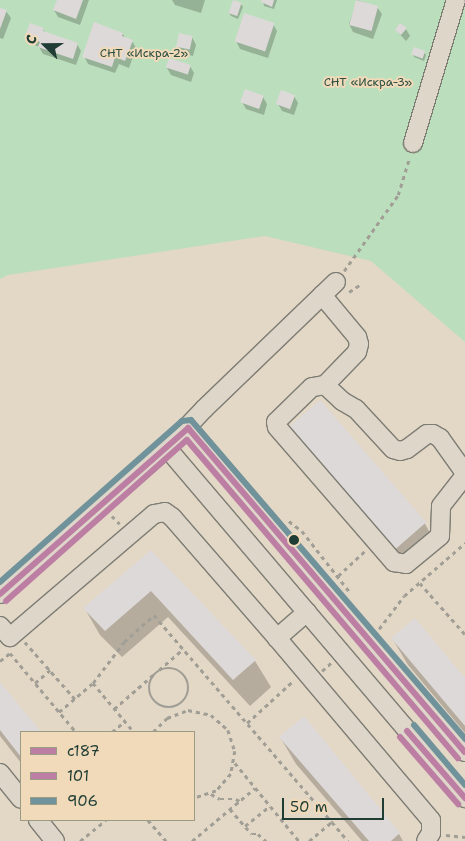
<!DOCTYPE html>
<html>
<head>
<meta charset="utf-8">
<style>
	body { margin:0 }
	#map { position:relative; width:465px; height:841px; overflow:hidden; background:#e3d7c6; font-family:"Shantell Sans",sans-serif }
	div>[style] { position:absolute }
	.green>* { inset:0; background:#bbdebc }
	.shadow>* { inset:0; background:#0003 }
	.building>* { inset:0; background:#ded9d9; transform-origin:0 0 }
	.path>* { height:2.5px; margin-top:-1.25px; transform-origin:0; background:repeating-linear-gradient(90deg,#a09e95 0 4px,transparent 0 8px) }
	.path>.ring { margin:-1.25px; padding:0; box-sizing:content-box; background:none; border:2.5px solid #a09e95; border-radius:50% }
	.roads { filter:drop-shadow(1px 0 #7d7d74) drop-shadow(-1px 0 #7d7d74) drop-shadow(0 1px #7d7d74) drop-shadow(0 -1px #7d7d74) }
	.minor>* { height:18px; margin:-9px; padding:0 9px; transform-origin:9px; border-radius:9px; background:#dfd6ca }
	.bus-1>* { height:6px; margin:-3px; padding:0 3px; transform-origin:3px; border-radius:3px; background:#bc7ea3 }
	.bus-2>* { height:6px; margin:-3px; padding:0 3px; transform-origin:3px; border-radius:3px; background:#bc7ea3 }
	.bus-3>* { height:6px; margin:-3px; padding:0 3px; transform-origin:3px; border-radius:3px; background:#70929a }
	.dots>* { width:14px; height:14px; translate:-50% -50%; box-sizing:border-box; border:2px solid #f0dab9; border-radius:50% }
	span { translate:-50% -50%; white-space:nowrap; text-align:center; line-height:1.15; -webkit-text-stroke:4px #f0dab9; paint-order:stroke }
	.park-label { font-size:12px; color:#2b4e41 }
	.legend { position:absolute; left:20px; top:731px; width:175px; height:90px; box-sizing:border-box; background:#f0dab9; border:1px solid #9c9b84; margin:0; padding:6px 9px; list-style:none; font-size:15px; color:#1f3d34 }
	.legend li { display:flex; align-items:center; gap:10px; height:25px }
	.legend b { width:25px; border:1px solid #9c9b84 }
	.north { position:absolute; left:20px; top:20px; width:50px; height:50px; -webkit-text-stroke:4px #f0dab9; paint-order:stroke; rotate:292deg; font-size:14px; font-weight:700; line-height:20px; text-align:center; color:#1f3d34 }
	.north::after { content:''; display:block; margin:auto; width:18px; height:22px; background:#1f3d34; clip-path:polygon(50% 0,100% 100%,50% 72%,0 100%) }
	.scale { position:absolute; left:282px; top:798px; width:102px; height:22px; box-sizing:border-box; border:2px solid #1f3d34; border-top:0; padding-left:6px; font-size:15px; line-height:18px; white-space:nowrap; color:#1f3d34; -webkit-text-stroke:4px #f0dab9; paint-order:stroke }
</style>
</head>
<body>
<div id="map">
	<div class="green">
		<i style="clip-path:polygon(0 0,465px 0,465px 342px,371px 261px,265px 236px,8px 275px,0 279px)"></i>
	</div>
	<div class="shadow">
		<i style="clip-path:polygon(58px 0,89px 0,80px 25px,58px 17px,54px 10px)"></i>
		<i style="clip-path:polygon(172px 0,205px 0,201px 13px,175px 5px)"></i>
		<i style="clip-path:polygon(263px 0,277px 0,274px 9px,264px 6px)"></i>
		<i style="clip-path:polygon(357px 0,377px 7px,382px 14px,373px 39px,353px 32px,349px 24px)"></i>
		<i style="clip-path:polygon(241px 4px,243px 7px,238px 19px,231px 16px,229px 13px)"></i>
		<i style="clip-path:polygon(0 9px,6px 11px,11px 18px,3px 39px,0 38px)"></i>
		<i style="clip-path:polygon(273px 24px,277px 31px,268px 58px,240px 49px,236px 41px)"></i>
		<i style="clip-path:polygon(43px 29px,45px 33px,77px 44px,81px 51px,76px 65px,43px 54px,39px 47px,30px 43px,26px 36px)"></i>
		<i style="clip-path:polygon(406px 29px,410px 36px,406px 41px,396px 30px)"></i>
		<i style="clip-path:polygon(123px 34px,125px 38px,132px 41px,136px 48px,129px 68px,119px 64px,115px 73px,88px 64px,84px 56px)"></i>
		<i style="clip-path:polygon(192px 37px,196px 45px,193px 56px,181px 53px,177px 46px)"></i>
		<i style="clip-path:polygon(424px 52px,426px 55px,424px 61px,414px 57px,413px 54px)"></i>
		<i style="clip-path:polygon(190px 66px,194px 73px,191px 82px,171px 75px,167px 68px)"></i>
		<i style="clip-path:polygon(294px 96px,298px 103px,294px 115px,282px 111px,278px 104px)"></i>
		<i style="clip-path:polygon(263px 97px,267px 104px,264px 115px,246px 109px,242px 102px)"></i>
		<i style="clip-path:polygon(320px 402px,425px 524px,433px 538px,404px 563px,298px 442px)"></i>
		<i style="clip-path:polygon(151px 551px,255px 661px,271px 687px,250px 706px,168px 617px,122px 657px,100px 635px,85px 609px)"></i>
		<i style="clip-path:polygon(392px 638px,465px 680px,465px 733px,408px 665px)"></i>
		<i style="clip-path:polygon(0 684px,39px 732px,21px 732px,21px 763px,0 736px)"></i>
		<i style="clip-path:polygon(280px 737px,399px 834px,403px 841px,362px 841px,296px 764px)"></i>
	</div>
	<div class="building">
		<i style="clip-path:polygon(57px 0,83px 0,76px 19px,53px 10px)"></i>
		<i style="left:233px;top:0;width:9px;height:14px;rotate:18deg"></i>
		<i style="clip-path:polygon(262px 0,274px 0,272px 7px,261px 2px)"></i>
		<i style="left:356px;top:0;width:23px;height:26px;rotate:15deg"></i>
		<i style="clip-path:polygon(0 8px,7px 10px,0 29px)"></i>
		<i style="left:244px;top:13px;width:32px;height:30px;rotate:18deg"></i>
		<i style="clip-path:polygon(94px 22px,123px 33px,122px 36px,133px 40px,125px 61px,115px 57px,112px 67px,82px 57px)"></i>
		<i style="clip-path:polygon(30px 23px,44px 28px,43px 31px,78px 43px,73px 59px,38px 47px,40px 42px,25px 36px)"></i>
		<i style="clip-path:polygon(400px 23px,407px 28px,401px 35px,395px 30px)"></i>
		<i style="left:179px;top:33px;width:14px;height:14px;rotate:12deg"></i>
		<i style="left:414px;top:47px;width:12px;height:8px;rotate:20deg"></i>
		<i style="left:169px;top:58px;width:23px;height:10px;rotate:18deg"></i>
		<i style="left:245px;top:89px;width:20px;height:14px;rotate:20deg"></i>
		<i style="left:281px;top:90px;width:15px;height:15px;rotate:20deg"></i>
		<i style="left:320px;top:400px;width:162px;height:43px;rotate:49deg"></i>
		<i style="clip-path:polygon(151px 550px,256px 660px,233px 680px,151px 591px,105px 631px,83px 608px)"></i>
		<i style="clip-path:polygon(415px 618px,465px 678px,465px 726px,391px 638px)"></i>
		<i style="clip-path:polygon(0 682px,41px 732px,21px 732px,21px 757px,0 730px)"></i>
		<i style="clip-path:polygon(304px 716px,400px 833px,391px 841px,369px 841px,279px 737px)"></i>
	</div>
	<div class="path">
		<i style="left:344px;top:271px;width:93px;rotate:-54.6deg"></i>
		<i style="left:398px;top:195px;width:39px;rotate:-73deg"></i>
		<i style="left:349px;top:292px;width:14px;rotate:-34deg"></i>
		<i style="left:112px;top:516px;width:11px;rotate:45deg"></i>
		<i style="left:289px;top:521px;width:16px;rotate:38deg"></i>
		<i style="left:302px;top:531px;width:76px;rotate:51.9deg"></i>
		<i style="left:338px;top:576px;width:38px;rotate:-43deg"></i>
		<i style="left:420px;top:583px;width:68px;rotate:48.6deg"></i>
		<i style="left:379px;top:629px;width:41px;rotate:-52.9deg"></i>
		<i style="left:404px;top:596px;width:81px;rotate:-41deg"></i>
		<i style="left:25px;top:642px;width:76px;rotate:48.7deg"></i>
		<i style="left:10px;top:653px;width:103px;rotate:50.1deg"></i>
		<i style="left:0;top:661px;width:13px;rotate:-39deg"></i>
		<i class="ring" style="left:149px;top:668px;width:37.5px;height:37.5px"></i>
		<i style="left:159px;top:670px;width:32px;rotate:-41deg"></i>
		<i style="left:322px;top:671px;width:12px;rotate:-42deg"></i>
		<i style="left:35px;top:683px;width:20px;rotate:-41deg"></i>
		<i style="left:93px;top:683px;width:64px;rotate:50.1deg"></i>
		<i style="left:114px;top:709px;width:52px;rotate:-41.1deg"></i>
		<i style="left:59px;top:712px;width:45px;rotate:-40.5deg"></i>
		<i style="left:93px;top:683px;width:51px;rotate:-52.9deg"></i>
		<i style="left:124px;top:642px;width:40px;rotate:-42deg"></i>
		<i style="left:154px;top:615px;width:273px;rotate:49.3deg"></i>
		<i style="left:247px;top:723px;width:62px;rotate:-42.4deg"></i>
		<i style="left:112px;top:732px;width:16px;rotate:-40deg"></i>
		<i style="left:153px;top:732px;width:20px;rotate:-45deg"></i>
		<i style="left:167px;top:718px;width:22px;rotate:-21deg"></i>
		<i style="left:188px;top:710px;width:24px;rotate:12deg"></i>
		<i style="left:211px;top:715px;width:23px;rotate:41deg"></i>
		<i style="left:228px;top:730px;width:22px;rotate:72deg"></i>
		<i style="left:235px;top:751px;width:23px;rotate:100deg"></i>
		<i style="left:231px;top:774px;width:23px;rotate:131deg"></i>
		<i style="left:216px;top:791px;width:23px;rotate:162deg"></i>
		<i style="left:235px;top:763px;width:101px;rotate:50.6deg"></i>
		<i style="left:211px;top:794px;width:10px;rotate:29deg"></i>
		<i style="left:220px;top:799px;width:16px"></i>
		<i style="left:236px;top:799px;width:4px;rotate:27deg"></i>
		<i style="left:230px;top:809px;width:33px;rotate:49deg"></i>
		<i style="left:252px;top:834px;width:6px"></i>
		<i style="left:258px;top:834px;width:11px;rotate:41deg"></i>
		<i style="left:148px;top:820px;width:28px;rotate:49deg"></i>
		<i style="left:245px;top:826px;width:32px;rotate:-39deg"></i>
		<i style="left:446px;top:835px;width:19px;rotate:6deg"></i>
		<i style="left:80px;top:841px;width:33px;rotate:-39deg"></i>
		<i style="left:192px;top:841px;width:82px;rotate:-40.1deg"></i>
		<i style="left:309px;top:841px;width:30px;rotate:-40deg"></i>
		<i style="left:332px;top:822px;width:25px;rotate:50deg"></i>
	</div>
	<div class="roads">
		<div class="minor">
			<i style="left:413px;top:143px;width:149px;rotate:-73.3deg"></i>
			<i style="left:322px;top:295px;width:55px;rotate:50.2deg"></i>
			<i style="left:357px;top:337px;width:7px;rotate:74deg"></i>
			<i style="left:359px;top:344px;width:8px;rotate:104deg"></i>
			<i style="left:357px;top:352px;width:46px;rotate:134.1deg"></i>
			<i style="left:325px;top:385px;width:13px;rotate:171deg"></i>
			<i style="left:312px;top:387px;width:50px;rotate:135.8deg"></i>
			<i style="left:276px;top:422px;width:5px;rotate:79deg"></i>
			<i style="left:277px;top:427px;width:179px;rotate:49.1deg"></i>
			<i style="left:394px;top:562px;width:12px;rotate:9deg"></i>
			<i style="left:406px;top:564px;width:44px;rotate:-39.5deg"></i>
			<i style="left:440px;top:536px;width:30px;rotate:-88deg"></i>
			<i style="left:441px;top:506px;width:39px;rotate:-52deg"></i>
			<i style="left:325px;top:385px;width:23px;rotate:43deg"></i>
			<i style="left:342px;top:401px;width:16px;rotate:30deg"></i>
			<i style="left:356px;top:409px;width:54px;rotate:47.2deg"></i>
			<i style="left:393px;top:449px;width:7px;rotate:16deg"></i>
			<i style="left:400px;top:451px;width:7px;rotate:-16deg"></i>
			<i style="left:407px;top:449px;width:25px;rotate:-37deg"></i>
			<i style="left:427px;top:434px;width:6px"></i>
			<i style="left:433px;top:434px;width:8px;rotate:30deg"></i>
			<i style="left:440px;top:438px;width:43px;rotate:54.5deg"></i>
			<i style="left:188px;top:428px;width:426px;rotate:49.5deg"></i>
			<i style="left:167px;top:448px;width:460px;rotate:49.6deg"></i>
			<i style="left:0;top:594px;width:222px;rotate:-41.2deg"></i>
			<i style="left:167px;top:448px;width:54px;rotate:-46.5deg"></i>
			<i style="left:204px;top:409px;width:183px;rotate:-43.9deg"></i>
			<i style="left:307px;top:612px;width:40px;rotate:139deg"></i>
			<i style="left:277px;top:638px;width:238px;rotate:49.8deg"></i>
			<i style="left:431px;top:820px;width:13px;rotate:90deg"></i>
			<i style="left:431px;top:833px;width:9px;rotate:122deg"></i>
			<i style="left:0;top:626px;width:15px;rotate:48deg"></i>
			<i style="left:10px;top:637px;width:189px;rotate:-40.5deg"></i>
			<i style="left:154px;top:514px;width:11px;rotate:-10deg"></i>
			<i style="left:165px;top:512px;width:9px;rotate:36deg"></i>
			<i style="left:172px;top:517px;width:160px;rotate:49deg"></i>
			<i style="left:0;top:773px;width:33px;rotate:51deg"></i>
			<i style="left:38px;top:820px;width:27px;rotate:51deg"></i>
		</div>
	</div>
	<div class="bus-1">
		<i style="left:0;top:594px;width:251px;rotate:-41.4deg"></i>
		<i style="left:188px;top:428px;width:426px;rotate:49.5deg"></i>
		<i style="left:407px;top:731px;width:89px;rotate:49.1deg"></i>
	</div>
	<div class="bus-2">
		<i style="left:6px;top:601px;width:242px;rotate:-41.7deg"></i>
		<i style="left:187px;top:440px;width:418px;rotate:49.6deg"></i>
		<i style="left:400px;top:737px;width:89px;rotate:49.1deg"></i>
	</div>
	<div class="bus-3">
		<i style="left:0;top:582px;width:243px;rotate:-41.5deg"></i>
		<i style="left:182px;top:421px;width:9px;rotate:-6deg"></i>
		<i style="left:191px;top:420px;width:421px;rotate:49.3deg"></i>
		<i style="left:414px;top:725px;width:79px;rotate:49.6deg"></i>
	</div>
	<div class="dots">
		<i style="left:294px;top:540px;background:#1f3d34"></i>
	</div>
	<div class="park-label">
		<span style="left:144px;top:54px">СНТ «Искра-2»</span>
		<span style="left:368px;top:83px">СНТ «Искра-3»</span>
	</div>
	<ul class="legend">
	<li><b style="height:6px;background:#bc7ea3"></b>с187</li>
	<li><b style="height:6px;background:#bc7ea3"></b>101</li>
	<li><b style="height:6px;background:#70929a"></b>906</li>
	</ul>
	<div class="north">С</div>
	<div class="scale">50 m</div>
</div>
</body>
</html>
